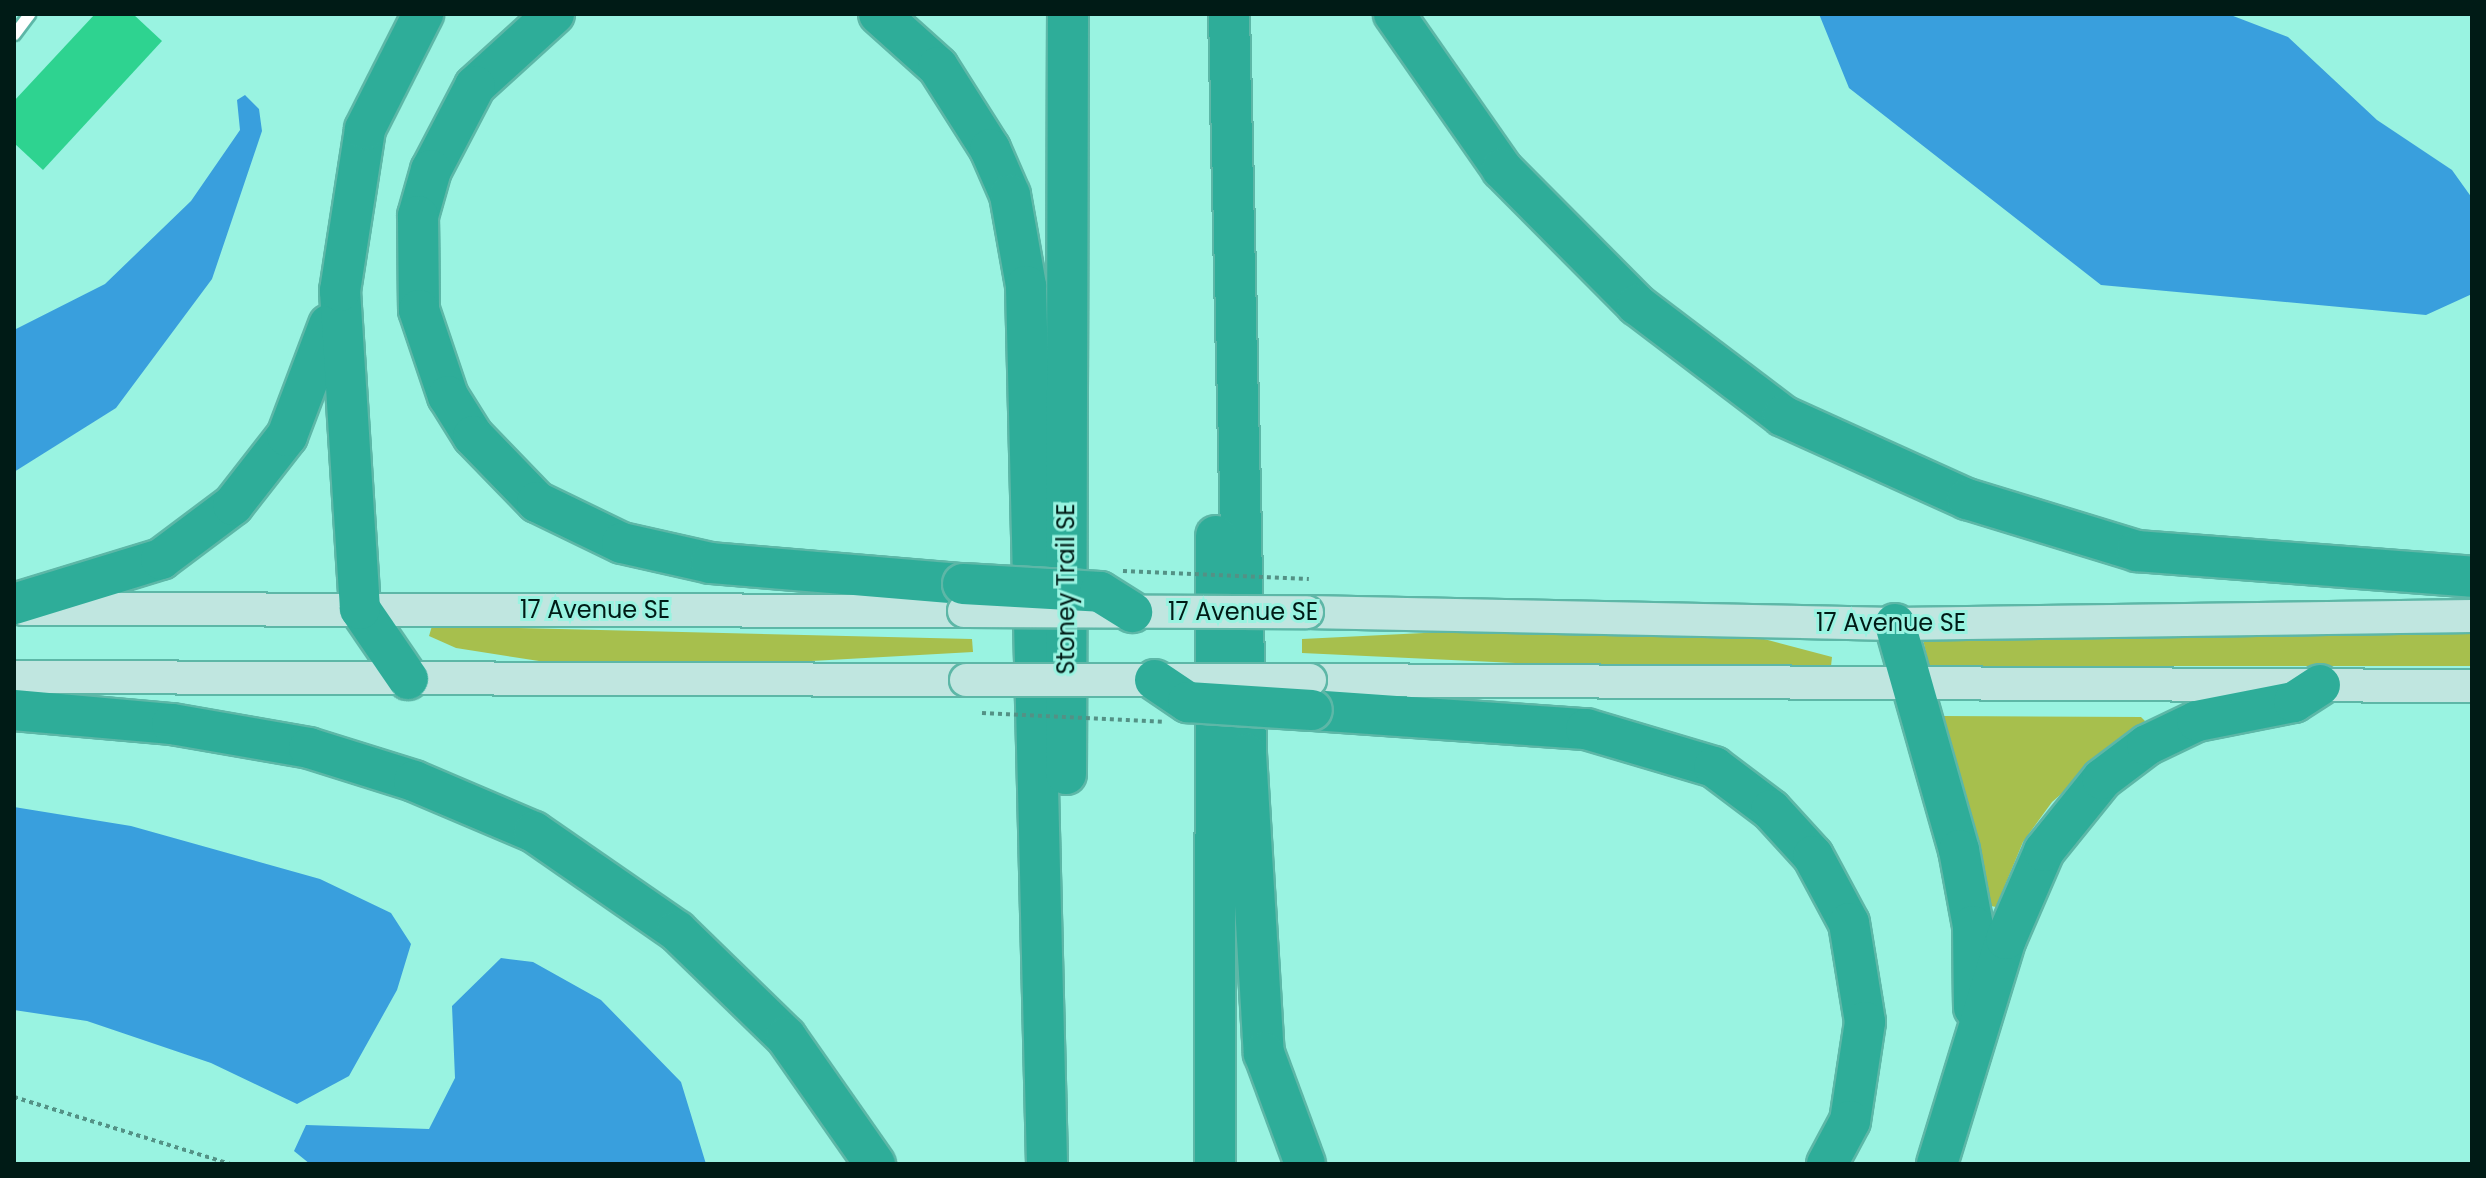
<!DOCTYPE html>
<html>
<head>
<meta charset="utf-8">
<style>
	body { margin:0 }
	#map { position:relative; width:2486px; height:1178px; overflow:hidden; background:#99f3e1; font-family:Poppins,sans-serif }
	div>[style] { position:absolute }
	.green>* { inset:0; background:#a7bf4d }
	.water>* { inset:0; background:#399fdd }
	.building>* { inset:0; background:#2ed390 }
	.path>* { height:4px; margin-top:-2px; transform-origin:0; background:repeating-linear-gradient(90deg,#539185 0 4px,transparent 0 8px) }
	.roads { filter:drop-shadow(2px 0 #5db7a7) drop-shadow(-2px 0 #5db7a7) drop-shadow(0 2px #5db7a7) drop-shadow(0 -2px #5db7a7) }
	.lane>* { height:11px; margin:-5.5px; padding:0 5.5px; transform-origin:5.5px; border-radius:5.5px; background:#fff }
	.secondary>* { height:32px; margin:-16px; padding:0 16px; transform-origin:16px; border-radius:16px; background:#c0e6e0 }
	.highway>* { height:40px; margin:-20px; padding:0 20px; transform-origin:20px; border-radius:20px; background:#2ead99 }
	.path-bridge>* { height:4px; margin-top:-2px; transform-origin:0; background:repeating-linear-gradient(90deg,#539185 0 4px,transparent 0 8px) }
	.bridges { filter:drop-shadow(2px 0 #5db7a7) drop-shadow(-2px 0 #5db7a7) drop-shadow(0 2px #5db7a7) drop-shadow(0 -2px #5db7a7) }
	.secondary-bridge>* { height:32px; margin:-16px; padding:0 16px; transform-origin:16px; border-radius:16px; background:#c0e6e0 }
	.highway-bridge>* { height:40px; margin:-20px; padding:0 20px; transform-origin:20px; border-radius:20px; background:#2ead99 }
	span { translate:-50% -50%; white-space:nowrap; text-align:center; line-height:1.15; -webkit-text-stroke:6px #99f3e1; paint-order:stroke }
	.street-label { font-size:24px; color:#001b16 }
	.frame { position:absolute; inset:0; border:16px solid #001b16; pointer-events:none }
</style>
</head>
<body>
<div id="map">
	<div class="green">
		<i style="clip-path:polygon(432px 626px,972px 639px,973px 652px,759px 664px,552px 663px,456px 648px,429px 636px)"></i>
		<i style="clip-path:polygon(1505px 629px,1749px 635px,1832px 657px,1831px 666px,1556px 665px,1302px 653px,1302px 639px)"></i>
		<i style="clip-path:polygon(2472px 629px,2472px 666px,1929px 666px,1922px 635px)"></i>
		<i style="clip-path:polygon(1942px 716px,2141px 717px,2145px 721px,2052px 802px,2023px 842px,1996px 907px,1986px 905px)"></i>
	</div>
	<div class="water">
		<i style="clip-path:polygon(1819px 14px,2228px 14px,2288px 37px,2377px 120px,2452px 170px,2472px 198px,2472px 294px,2426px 315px,2101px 285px,1849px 88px)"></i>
		<i style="clip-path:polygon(245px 95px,259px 109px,262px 131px,212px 279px,116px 408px,14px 472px,14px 330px,105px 284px,191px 201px,240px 130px,237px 100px)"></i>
		<i style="clip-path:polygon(14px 807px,131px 826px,320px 879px,391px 913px,411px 944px,397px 990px,349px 1076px,297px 1104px,211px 1063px,87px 1021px,14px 1010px)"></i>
		<i style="clip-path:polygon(501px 958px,533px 962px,601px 1000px,681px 1082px,706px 1164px,310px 1164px,294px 1151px,306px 1125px,429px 1129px,455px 1078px,452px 1006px)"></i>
	</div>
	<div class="building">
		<i style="clip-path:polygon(95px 14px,133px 14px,162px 41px,43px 170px,14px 143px,14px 101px)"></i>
	</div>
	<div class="path">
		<i style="left:14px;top:1097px;width:226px;rotate:17.2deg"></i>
	</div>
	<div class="roads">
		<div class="lane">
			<i style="left:14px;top:34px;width:25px;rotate:-53deg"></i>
		</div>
		<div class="secondary">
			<i style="left:23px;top:609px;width:941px;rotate:0.12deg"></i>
			<i style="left:1307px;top:612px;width:588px;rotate:1.17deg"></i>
			<i style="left:1895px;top:624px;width:577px;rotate:-0.79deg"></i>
			<i style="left:14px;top:677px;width:952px;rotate:0.18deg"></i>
			<i style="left:1310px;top:680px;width:1162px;rotate:0.3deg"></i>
		</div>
		<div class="highway">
			<i style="left:554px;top:14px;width:107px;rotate:137.7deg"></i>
			<i style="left:475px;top:86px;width:95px;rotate:117.6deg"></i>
			<i style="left:431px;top:170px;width:48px;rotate:105.8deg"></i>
			<i style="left:418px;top:216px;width:94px;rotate:89.4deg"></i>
			<i style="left:419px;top:310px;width:91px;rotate:71.4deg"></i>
			<i style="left:448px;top:396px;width:47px;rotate:58deg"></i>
			<i style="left:473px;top:436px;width:92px;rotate:45.9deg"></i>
			<i style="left:537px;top:502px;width:94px;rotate:25.8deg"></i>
			<i style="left:622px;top:543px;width:91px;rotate:12.7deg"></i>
			<i style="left:711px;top:563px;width:253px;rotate:4.8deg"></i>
			<i style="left:879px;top:14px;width:79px;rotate:41.9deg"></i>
			<i style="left:938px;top:67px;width:97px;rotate:57.6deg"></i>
			<i style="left:990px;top:149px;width:50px;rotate:66.5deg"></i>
			<i style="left:1010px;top:195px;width:92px;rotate:80deg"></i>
			<i style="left:1026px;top:286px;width:878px;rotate:88.63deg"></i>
			<i style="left:1229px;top:14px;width:740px;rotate:88.68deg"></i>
			<i style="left:1246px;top:754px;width:300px;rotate:86.6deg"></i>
			<i style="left:1264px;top:1053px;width:118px;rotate:69.7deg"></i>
			<i style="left:1394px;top:14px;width:189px;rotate:55.1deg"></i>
			<i style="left:1502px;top:169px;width:192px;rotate:45.2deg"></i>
			<i style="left:1637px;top:305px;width:183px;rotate:37.2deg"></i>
			<i style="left:1783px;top:416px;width:202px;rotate:24.3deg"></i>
			<i style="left:1967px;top:499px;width:178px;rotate:17deg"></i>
			<i style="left:2137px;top:551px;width:336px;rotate:4.4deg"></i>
			<i style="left:14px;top:604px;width:154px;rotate:-17deg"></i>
			<i style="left:161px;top:559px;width:90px;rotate:-36.9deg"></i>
			<i style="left:233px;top:505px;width:88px;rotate:-52deg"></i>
			<i style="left:287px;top:436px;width:119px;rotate:-69.3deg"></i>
			<i style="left:1895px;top:624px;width:235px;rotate:74.2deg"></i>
			<i style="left:1959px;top:850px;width:77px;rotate:79.6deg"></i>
			<i style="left:1973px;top:926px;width:82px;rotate:89.3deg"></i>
			<i style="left:408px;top:679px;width:85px;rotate:-124.4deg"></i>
			<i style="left:360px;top:609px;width:319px;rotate:-93.6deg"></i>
			<i style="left:340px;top:291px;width:164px;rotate:-81.2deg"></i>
			<i style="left:365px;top:129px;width:129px;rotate:-63.2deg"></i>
			<i style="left:14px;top:710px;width:159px;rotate:5.1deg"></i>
			<i style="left:172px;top:724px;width:139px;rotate:9.9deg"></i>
			<i style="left:309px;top:748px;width:110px;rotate:17.4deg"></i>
			<i style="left:414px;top:781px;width:130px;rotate:23deg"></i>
			<i style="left:534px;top:832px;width:174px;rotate:34.7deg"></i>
			<i style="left:677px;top:931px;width:152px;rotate:44.2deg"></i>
			<i style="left:786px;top:1037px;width:155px;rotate:55deg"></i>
			<i style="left:1312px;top:710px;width:275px;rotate:4deg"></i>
			<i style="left:1586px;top:729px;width:134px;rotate:16.5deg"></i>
			<i style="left:1714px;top:767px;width:71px;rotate:37deg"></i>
			<i style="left:1771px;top:810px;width:62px;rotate:47.6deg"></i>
			<i style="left:1813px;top:856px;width:76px;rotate:61.8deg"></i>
			<i style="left:1849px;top:923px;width:100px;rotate:80.8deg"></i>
			<i style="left:1865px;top:1022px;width:100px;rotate:98.6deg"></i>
			<i style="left:1850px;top:1121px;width:49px;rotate:118.1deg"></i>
			<i style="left:1066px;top:774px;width:760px;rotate:-89.85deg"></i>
			<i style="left:1215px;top:1164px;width:628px;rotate:-89.91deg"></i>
			<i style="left:1937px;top:1164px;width:235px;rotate:-73deg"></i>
			<i style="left:2006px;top:939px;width:96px;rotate:-66.6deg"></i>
			<i style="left:2044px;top:851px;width:92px;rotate:-51.1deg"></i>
			<i style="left:2102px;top:779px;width:56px;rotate:-37.1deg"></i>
			<i style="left:2147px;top:745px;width:55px;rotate:-25.6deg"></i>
			<i style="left:2197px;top:721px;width:99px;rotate:-11.1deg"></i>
			<i style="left:2294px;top:702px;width:31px;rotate:-33deg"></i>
		</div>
	</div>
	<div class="path-bridge">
		<i style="left:1123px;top:571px;width:186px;rotate:2.5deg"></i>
		<i style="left:982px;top:713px;width:181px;rotate:2.8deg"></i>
	</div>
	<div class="bridges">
		<div class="secondary-bridge">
			<i style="left:964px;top:611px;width:343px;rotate:0.2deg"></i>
			<i style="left:966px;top:680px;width:344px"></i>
		</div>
		<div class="highway-bridge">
			<i style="left:963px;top:584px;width:137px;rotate:3.3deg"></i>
			<i style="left:1100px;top:592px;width:38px;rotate:32deg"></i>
			<i style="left:1155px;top:680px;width:40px;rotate:34deg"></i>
			<i style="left:1188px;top:702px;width:124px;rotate:3.7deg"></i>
		</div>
	</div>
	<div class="street-label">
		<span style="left:1066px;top:589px;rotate:-90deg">Stoney Trail SE</span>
		<span style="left:595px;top:610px">17 Avenue SE</span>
		<span style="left:1243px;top:612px">17 Avenue SE</span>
		<span style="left:1891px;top:623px">17 Avenue SE</span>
	</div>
	<div class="frame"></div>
</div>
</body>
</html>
